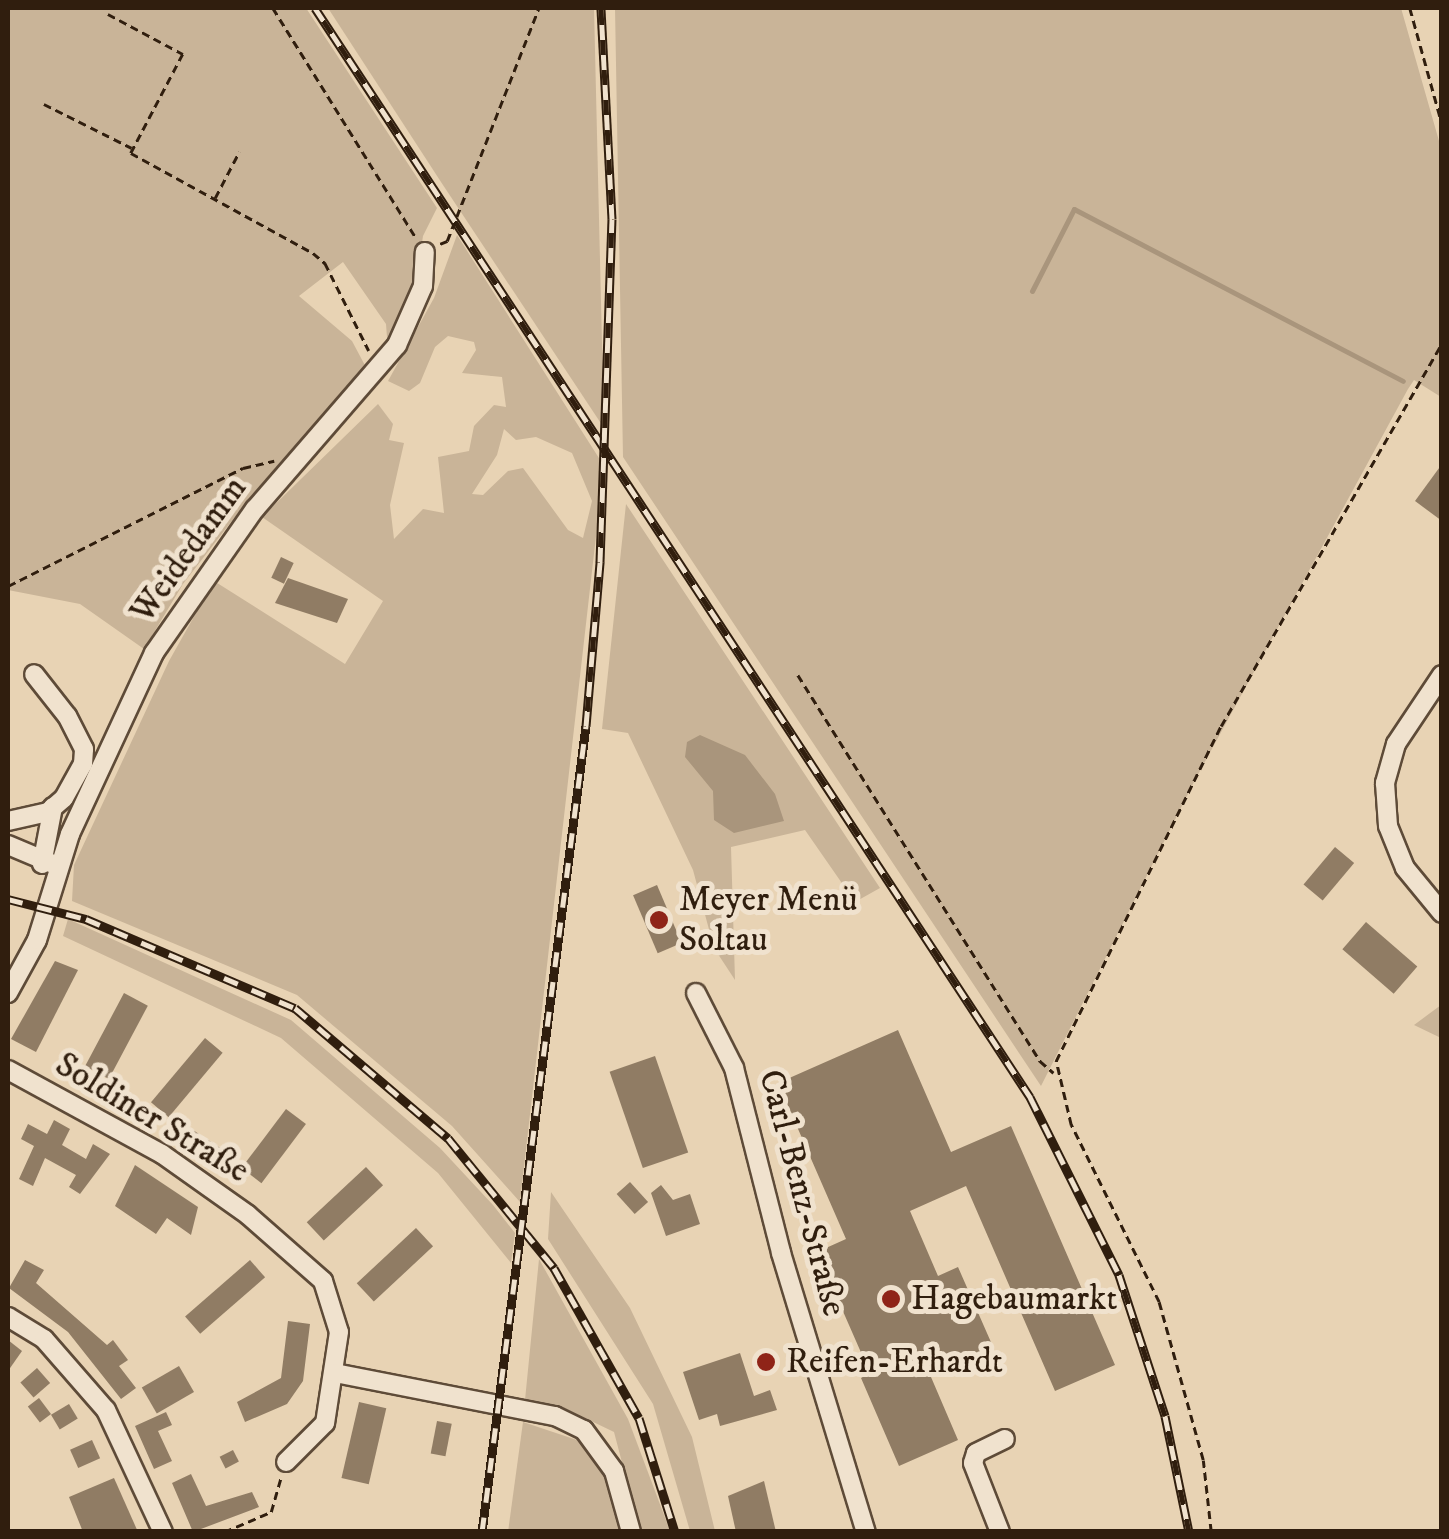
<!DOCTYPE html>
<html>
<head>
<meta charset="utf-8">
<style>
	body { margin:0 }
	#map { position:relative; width:1449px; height:1539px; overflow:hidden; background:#e8d3b4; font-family:"IM FELL DW Pica",serif }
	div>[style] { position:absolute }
	.green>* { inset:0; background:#c9b498 }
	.water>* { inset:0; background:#a9957c }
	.stream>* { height:5px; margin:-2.5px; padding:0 2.5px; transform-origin:2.5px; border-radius:2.5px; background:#a9957c }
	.building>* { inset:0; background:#907c64; transform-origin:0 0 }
	.path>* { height:2.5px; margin-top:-1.25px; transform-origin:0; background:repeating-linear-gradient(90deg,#301e0e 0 8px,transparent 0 13px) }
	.roads { filter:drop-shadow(2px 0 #5e4b38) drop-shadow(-2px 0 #5e4b38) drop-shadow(0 2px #5e4b38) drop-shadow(0 -2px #5e4b38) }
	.minor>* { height:18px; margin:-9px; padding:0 9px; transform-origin:9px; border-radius:9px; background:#f0e2ce }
	.rail>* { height:9px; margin-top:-4.5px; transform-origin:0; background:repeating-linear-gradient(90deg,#f0e2ce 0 15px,#301e0e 0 30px); box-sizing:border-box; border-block:2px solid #301e0e }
	.dots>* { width:28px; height:28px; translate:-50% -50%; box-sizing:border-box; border:5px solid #f0e2ce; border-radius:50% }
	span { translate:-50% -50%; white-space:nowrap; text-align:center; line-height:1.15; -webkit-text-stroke:10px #f0e2ce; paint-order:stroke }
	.street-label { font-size:35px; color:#301e0e }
	.poi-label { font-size:35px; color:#301e0e }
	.left { translate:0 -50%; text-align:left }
	.frame { position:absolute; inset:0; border:10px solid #301e0e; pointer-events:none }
</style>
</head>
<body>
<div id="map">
	<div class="green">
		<i style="clip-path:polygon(8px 8px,306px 8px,437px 208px,423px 236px,415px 290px,388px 351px,386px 324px,343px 262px,299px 296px,352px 341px,369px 373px,248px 500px,183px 584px,144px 649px,80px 604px,8px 590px)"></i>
		<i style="clip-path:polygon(328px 8px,594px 8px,604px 428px,441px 182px)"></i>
		<i style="clip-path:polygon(615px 8px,1401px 8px,1441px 148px,1441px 397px,1414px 380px,1408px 389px,1195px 780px,1041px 1086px,623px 457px)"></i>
		<i style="clip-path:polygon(evenodd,457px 235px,604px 466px,520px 1202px,452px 1126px,297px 995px,72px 901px,74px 865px,169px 661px,214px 581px,345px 664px,383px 601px,262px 517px,378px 404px,393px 424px,389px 440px,404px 443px,390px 505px,394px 539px,423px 509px,444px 513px,438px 457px,469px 451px,474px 426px,494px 405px,506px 407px,502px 377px,462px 373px,476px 350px,474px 342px,448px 336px,435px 347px,420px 383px,409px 391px,388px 381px,434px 298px,457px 235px,504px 429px,516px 440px,536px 437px,572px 453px,592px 501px,583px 538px,568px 530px,523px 468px,508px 471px,483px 495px,472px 494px,497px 455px,504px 429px)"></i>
		<i style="clip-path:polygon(626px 504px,880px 888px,855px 902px,805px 830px,731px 847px,735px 980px,714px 948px,693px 870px,628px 733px,602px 729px)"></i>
		<i style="clip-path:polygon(68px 919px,291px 1020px,440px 1148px,493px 1205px,515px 1233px,511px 1263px,438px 1173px,281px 1038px,63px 936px)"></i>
		<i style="clip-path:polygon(1441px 1005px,1441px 1038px,1414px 1025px)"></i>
		<i style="clip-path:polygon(551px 1192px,630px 1308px,692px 1437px,715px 1531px,690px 1531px,653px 1404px,548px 1239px)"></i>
		<i style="clip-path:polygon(539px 1259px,628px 1419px,670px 1531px,640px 1531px,614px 1432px,558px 1405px,525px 1400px)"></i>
		<i style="clip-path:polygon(523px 1422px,583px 1442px,616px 1496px,623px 1531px,508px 1532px)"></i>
	</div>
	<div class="water">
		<i style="clip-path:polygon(700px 735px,745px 755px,775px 794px,784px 821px,734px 833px,714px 820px,713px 791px,685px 757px,687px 742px)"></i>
	</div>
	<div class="stream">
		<i style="left:1032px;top:291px;width:92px;rotate:-62.9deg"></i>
		<i style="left:1074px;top:209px;width:371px;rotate:27.6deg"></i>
	</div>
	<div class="building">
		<i style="clip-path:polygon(1442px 464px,1442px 521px,1415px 501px)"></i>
		<i style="left:281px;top:557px;width:14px;height:23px;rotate:25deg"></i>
		<i style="clip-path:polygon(288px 578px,348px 599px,337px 623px,275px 603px)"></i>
		<i style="left:1335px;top:847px;width:25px;height:49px;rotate:40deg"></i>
		<i style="left:657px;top:885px;width:63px;height:26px;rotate:67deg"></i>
		<i style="left:1366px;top:922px;width:68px;height:36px;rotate:41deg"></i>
		<i style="clip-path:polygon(55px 961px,78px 970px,36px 1052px,11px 1039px)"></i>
		<i style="left:124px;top:993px;width:27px;height:83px;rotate:28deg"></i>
		<i style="clip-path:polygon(898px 1030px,951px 1152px,1011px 1126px,1115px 1365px,1055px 1391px,966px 1186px,910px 1211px,938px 1276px,958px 1267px,994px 1349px,931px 1377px,958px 1440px,899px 1466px,861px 1378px,870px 1373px,817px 1252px,846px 1239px,778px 1083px)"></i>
		<i style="left:205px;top:1038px;width:23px;height:84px;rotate:40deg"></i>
		<i style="left:655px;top:1056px;width:102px;height:48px;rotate:71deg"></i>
		<i style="left:286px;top:1109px;width:25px;height:74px;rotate:37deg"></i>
		<i style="clip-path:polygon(54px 1120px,70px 1129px,62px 1145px,86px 1159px,93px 1144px,110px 1154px,80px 1194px,69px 1187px,76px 1175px,45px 1158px,33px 1186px,19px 1179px,34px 1146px,21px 1139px,28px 1124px,47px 1134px)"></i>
		<i style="left:179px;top:1121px;width:61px;height:14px;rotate:33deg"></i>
		<i style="clip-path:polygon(135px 1165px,198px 1207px,191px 1235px,167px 1218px,156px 1234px,115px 1206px)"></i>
		<i style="left:366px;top:1167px;width:25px;height:81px;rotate:47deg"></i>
		<i style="left:630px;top:1182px;width:27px;height:18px;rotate:48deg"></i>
		<i style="clip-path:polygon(661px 1185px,673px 1200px,690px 1194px,700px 1224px,666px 1236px,651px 1193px)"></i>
		<i style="left:416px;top:1228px;width:25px;height:81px;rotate:47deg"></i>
		<i style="clip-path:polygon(25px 1260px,44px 1270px,36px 1283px,107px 1345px,113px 1340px,128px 1360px,119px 1366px,136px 1388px,121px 1399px,68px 1332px,9px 1288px)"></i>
		<i style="left:250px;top:1260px;width:23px;height:86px;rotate:49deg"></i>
		<i style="clip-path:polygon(288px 1321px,310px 1324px,303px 1381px,287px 1404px,245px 1422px,237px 1402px,281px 1378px)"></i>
		<i style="clip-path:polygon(8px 1340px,22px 1351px,8px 1371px)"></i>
		<i style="clip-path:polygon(740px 1353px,754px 1396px,770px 1390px,777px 1410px,720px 1426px,717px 1414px,699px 1420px,683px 1372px)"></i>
		<i style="left:179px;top:1366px;width:30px;height:43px;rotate:60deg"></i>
		<i style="left:37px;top:1368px;width:20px;height:22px;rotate:49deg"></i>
		<i style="left:39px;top:1398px;width:20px;height:14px;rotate:53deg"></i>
		<i style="left:359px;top:1402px;width:28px;height:78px;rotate:13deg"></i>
		<i style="left:69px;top:1404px;width:17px;height:21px;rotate:59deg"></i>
		<i style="clip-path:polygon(166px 1412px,172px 1425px,158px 1431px,172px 1461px,154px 1469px,135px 1426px)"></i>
		<i style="left:437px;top:1421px;width:15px;height:33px;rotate:11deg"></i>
		<i style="left:92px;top:1440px;width:20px;height:24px;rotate:66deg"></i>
		<i style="left:233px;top:1450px;width:13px;height:15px;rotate:63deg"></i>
		<i style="clip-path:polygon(191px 1474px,206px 1506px,252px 1492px,259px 1507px,193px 1532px,172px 1483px)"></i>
		<i style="clip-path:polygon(114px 1478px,138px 1532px,83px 1532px,69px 1497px)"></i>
		<i style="clip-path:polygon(764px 1481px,776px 1532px,736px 1532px,728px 1496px)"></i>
	</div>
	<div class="path">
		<i style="left:273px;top:8px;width:271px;rotate:58.1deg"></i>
		<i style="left:1410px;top:8px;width:119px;rotate:74.5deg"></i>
		<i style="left:108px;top:14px;width:85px;rotate:28.1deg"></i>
		<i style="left:183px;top:54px;width:112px;rotate:117.7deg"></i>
		<i style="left:131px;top:153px;width:208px;rotate:28.8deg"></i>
		<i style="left:313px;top:253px;width:16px;rotate:40deg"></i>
		<i style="left:325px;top:263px;width:98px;rotate:63.4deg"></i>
		<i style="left:44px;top:104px;width:98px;rotate:26.6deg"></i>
		<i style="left:215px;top:198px;width:52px;rotate:-62.4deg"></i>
		<i style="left:440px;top:244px;width:8px;rotate:-23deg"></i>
		<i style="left:447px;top:241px;width:251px;rotate:-68.5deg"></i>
		<i style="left:8px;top:586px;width:263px;rotate:-26.7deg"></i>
		<i style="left:243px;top:468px;width:32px;rotate:-13deg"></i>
		<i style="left:798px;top:675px;width:456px;rotate:57.9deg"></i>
		<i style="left:1040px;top:1061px;width:18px;rotate:41deg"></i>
		<i style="left:224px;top:1532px;width:51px;rotate:-23.1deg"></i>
		<i style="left:271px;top:1512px;width:35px;rotate:-74deg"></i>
		<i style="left:1211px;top:1532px;width:72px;rotate:-96.3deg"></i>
		<i style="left:1203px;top:1460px;width:164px;rotate:-105.6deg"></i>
		<i style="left:1159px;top:1302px;width:198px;rotate:-116.4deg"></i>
		<i style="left:1071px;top:1125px;width:66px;rotate:-103.2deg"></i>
		<i style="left:1056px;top:1061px;width:373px;rotate:-63.8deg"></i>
		<i style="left:1221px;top:726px;width:442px;rotate:-60deg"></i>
	</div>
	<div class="roads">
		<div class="minor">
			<i style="left:1442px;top:675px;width:83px;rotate:123.7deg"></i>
			<i style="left:1396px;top:744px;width:41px;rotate:105.8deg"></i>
			<i style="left:1385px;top:783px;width:43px;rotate:86deg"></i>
			<i style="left:1388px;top:826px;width:45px;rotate:68deg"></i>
			<i style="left:1405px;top:868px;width:58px;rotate:50.6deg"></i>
			<i style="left:8px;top:821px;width:41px;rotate:-12.7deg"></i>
			<i style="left:48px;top:812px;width:21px;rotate:-41deg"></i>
			<i style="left:64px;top:798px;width:39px;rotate:-61deg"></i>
			<i style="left:83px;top:764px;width:15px;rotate:-86deg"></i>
			<i style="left:84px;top:749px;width:37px;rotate:-117deg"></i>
			<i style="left:67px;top:716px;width:53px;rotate:-128.2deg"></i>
			<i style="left:8px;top:845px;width:49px;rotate:22.9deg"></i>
			<i style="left:42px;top:864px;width:58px;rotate:-79.1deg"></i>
			<i style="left:8px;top:993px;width:60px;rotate:-61.3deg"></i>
			<i style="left:37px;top:940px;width:111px;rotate:-72.7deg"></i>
			<i style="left:70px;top:834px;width:200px;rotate:-65.1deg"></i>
			<i style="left:154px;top:653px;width:176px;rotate:-55deg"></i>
			<i style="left:255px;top:509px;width:217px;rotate:-49.1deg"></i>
			<i style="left:397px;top:345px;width:64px;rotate:-66.2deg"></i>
			<i style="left:423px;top:286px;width:34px;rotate:-87deg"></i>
			<i style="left:696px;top:993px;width:84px;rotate:63.1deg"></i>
			<i style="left:734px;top:1068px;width:191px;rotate:75.7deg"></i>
			<i style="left:781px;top:1253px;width:292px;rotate:73.1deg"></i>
			<i style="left:8px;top:1070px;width:175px;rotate:28.6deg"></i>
			<i style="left:162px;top:1154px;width:105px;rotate:35.3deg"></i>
			<i style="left:248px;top:1215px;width:100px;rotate:41.3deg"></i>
			<i style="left:323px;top:1281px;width:53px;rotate:72.6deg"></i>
			<i style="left:339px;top:1332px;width:92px;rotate:98.7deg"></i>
			<i style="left:325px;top:1423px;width:55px;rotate:135deg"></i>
			<i style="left:8px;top:1317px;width:42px;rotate:31.4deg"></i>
			<i style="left:44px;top:1339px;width:94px;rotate:48.9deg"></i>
			<i style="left:106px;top:1410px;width:135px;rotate:65deg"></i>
			<i style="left:335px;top:1373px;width:224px;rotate:11.1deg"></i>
			<i style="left:555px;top:1416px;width:32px;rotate:26deg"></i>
			<i style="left:584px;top:1430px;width:51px;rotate:53.8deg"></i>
			<i style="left:614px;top:1471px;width:63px;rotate:74.4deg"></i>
			<i style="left:1000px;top:1532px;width:74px;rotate:-111.4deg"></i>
			<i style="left:973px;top:1463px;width:10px;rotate:-73deg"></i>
			<i style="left:976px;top:1453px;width:32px;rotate:-26deg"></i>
		</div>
	</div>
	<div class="rail">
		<i style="left:315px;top:8px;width:1303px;rotate:56.71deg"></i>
		<i style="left:1030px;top:1097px;width:199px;rotate:63.4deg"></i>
		<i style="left:1119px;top:1275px;width:148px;rotate:71.9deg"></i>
		<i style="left:1165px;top:1416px;width:118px;rotate:78.3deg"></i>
		<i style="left:8px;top:899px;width:81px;rotate:14.4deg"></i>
		<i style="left:86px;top:919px;width:227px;rotate:23.1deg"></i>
		<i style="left:295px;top:1008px;width:201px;rotate:40.4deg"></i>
		<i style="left:448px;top:1138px;width:168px;rotate:50.8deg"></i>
		<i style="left:554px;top:1268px;width:172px;rotate:60.5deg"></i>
		<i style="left:639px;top:1418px;width:120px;rotate:72.5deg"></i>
		<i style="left:482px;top:1532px;width:813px;rotate:-82.65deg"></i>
		<i style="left:586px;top:726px;width:165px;rotate:-85.1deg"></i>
		<i style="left:600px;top:562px;width:343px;rotate:-88deg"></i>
		<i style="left:612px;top:219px;width:211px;rotate:-93deg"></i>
	</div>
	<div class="dots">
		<i style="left:659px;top:920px;background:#8f2418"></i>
		<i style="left:891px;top:1299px;background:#8f2418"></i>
		<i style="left:766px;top:1362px;background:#8f2418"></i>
	</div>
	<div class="street-label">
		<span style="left:189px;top:550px;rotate:-54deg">Weidedamm</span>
		<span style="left:152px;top:1118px;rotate:31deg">Soldiner Straße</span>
		<span style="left:802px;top:1193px;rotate:75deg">Carl-Benz-Straße</span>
	</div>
	<div class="poi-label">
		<span class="left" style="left:679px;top:920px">Meyer Menü<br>Soltau</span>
		<span class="left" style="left:911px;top:1299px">Hagebaumarkt</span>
		<span class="left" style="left:786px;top:1362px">Reifen-Erhardt</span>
	</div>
	<div class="frame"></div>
</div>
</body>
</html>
